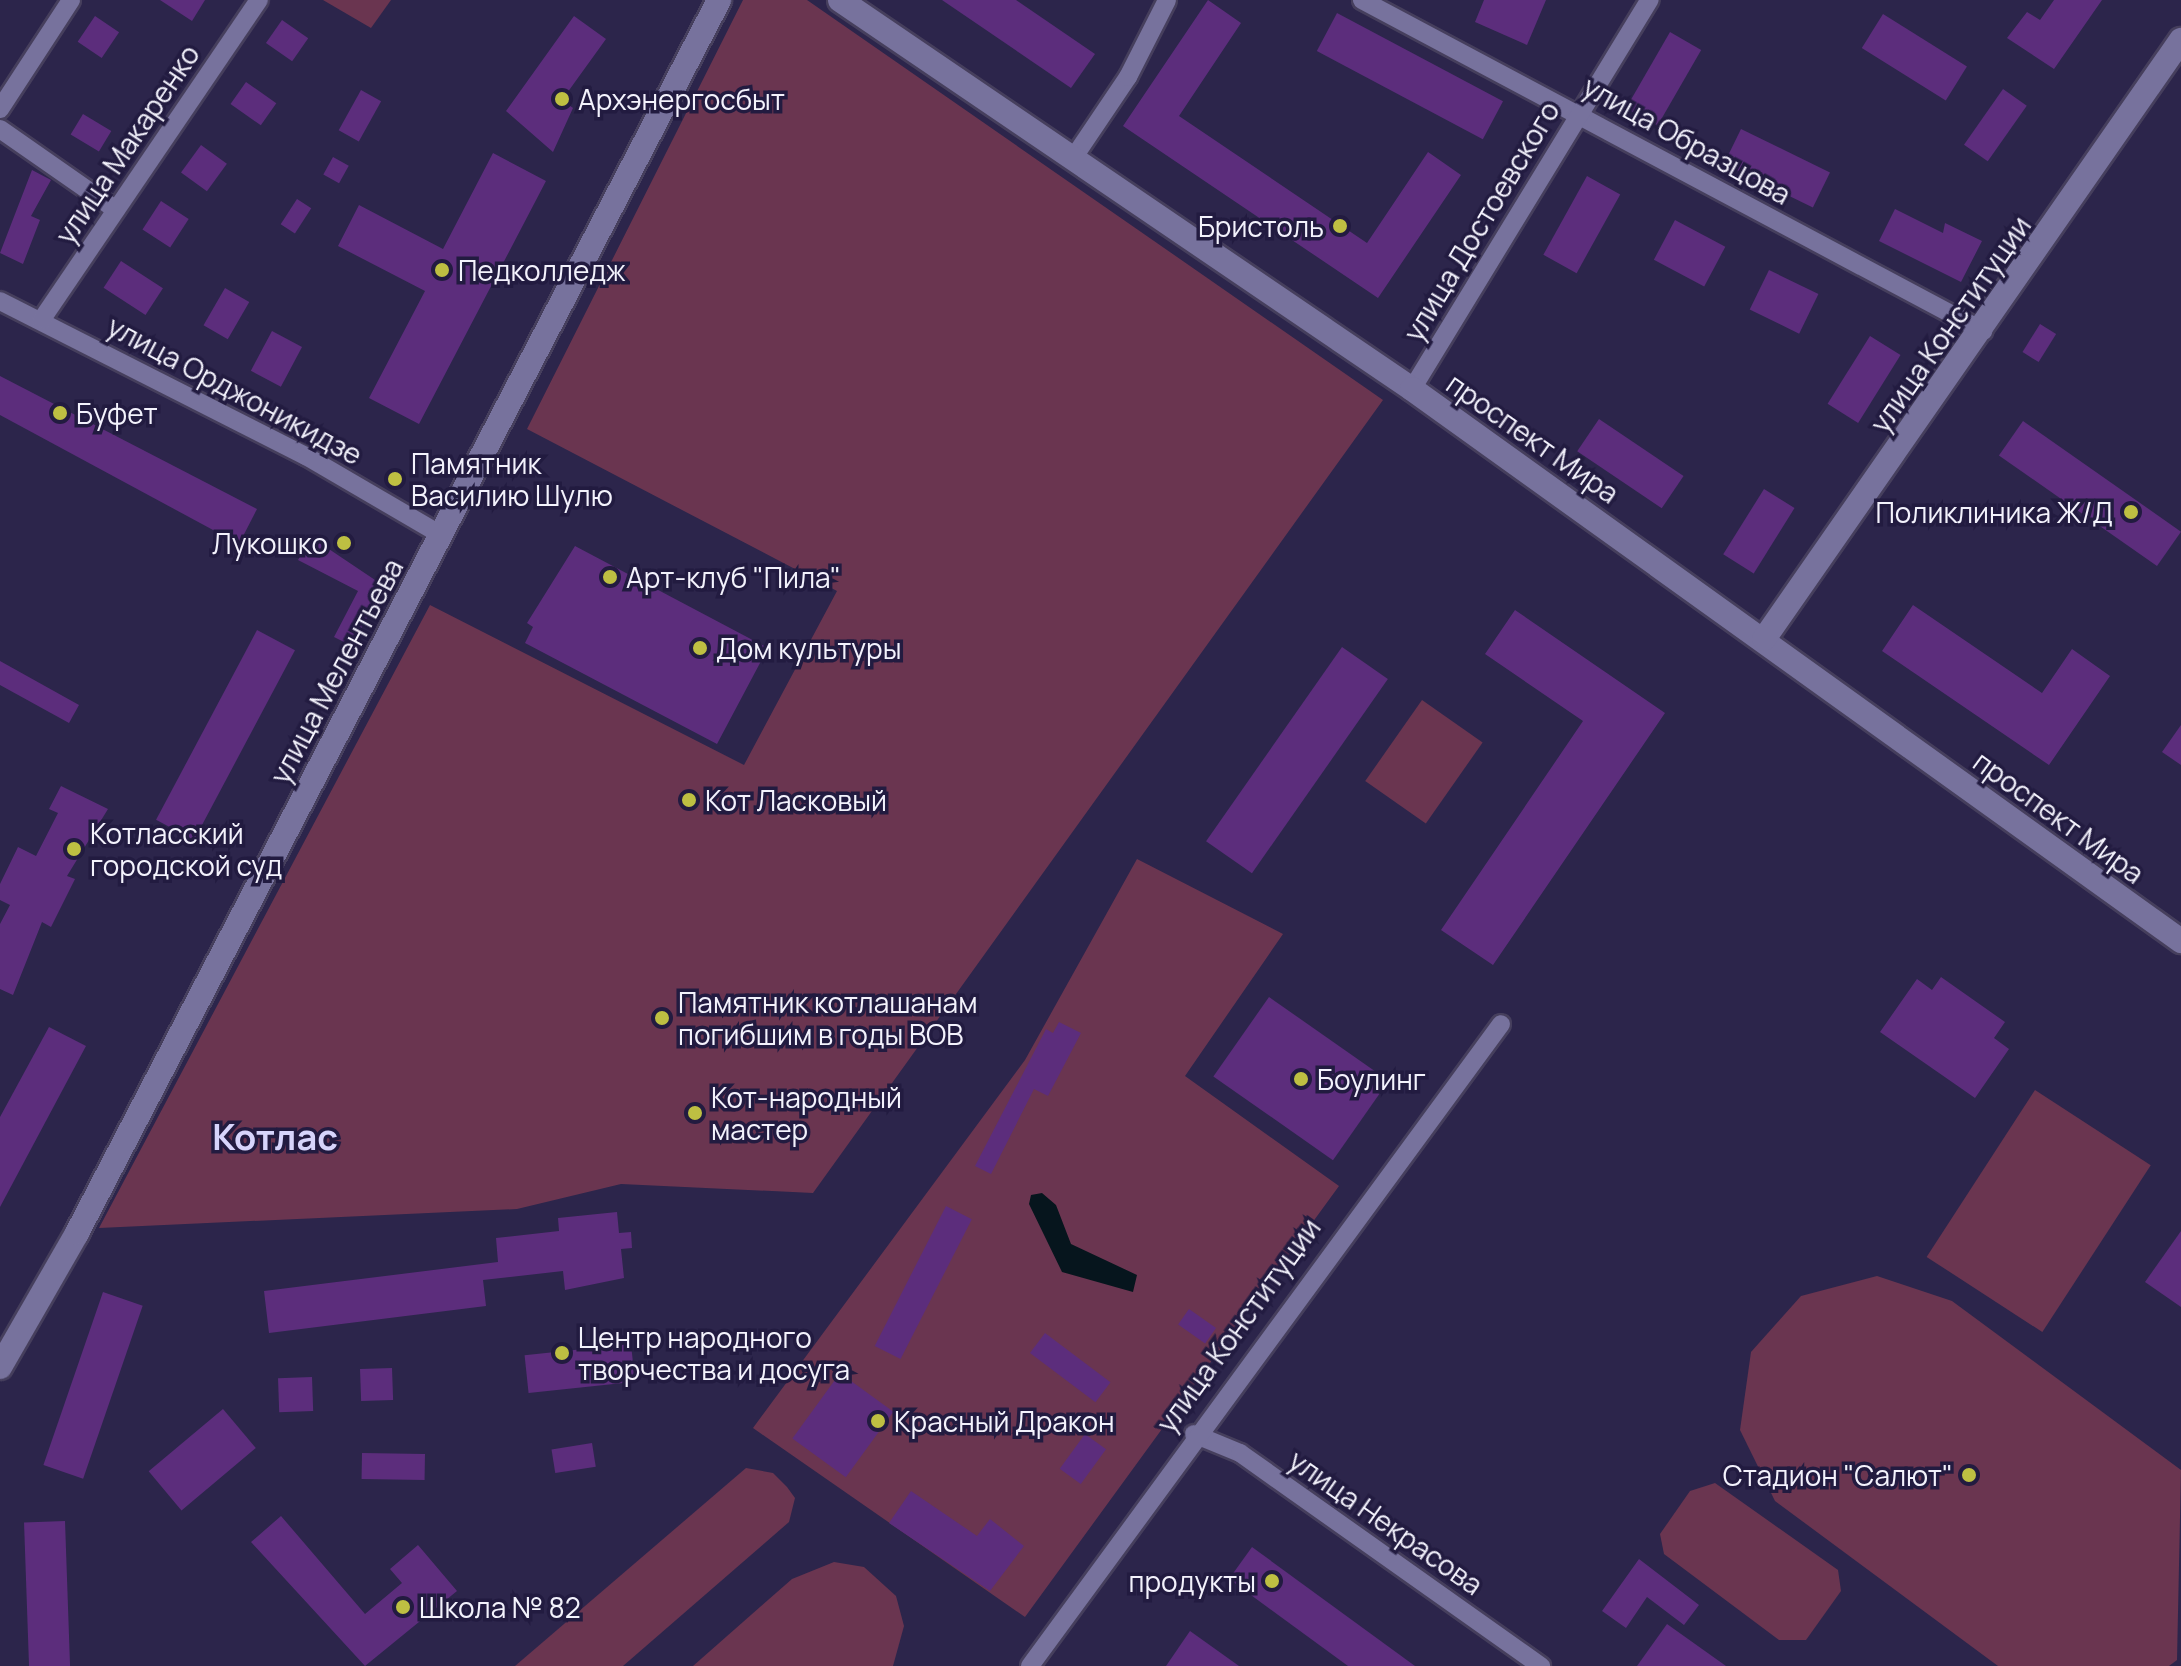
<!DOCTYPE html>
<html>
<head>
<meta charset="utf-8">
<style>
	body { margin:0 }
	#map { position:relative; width:2181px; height:1666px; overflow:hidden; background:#2c254b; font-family:Manrope,sans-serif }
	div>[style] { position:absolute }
	.green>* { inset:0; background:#6a3550; transform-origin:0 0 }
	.water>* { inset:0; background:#06151d }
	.building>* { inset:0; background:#5c2d7c; transform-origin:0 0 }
	.roads { filter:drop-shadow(2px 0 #463f5d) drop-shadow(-2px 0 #463f5d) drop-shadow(0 2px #463f5d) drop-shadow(0 -2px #463f5d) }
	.street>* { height:18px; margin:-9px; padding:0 9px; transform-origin:9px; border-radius:9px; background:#77729d }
	.secondary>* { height:24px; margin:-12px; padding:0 12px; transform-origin:12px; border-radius:12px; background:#77729d }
	.dots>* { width:22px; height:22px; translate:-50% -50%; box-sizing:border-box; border:4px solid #221b40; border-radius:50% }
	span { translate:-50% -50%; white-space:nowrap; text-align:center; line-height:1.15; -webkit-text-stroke:7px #221b40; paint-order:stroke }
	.poi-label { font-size:28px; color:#f3f2fc }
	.left { translate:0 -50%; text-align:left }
	.right { translate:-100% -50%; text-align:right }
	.street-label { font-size:28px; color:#f3f2fc }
	.district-label { font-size:36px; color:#d7d4fb; font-weight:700 }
</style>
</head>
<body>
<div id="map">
	<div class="green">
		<i style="clip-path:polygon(323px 0,391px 0,371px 28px)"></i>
		<i style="clip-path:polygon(743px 0,807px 0,1383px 400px,813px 1193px,621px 1184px,517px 1209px,99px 1228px,430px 605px,744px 765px,837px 591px,527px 429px)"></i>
		<i style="left:1422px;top:700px;width:74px;height:99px;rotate:35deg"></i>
		<i style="clip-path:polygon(1137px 859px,1283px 934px,1185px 1076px,1339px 1186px,1025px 1617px,753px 1428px,1025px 1060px)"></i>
		<i style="left:2035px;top:1090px;width:138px;height:199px;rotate:33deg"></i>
		<i style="clip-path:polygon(1877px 1276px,1952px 1301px,2181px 1470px,2177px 1660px,2169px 1666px,1998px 1666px,1775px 1501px,1740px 1430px,1751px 1352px,1801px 1296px)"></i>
		<i style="clip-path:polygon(746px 1468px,773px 1473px,787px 1487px,795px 1498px,789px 1522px,623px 1666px,515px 1666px)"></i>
		<i style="clip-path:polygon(1715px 1483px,1838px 1570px,1841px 1591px,1806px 1640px,1779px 1640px,1664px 1554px,1660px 1534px,1690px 1491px)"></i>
		<i style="clip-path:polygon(834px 1562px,864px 1567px,896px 1596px,904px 1626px,893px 1666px,693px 1666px,792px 1579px)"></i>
	</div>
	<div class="water">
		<i style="clip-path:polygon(1042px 1193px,1056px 1205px,1071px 1244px,1137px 1275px,1133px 1292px,1062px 1272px,1029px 1204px,1031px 1195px)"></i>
	</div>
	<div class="building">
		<i style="clip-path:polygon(160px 0,205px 0,192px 21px)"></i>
		<i style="clip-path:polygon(942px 0,1016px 0,1095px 54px,1071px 88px)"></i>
		<i style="clip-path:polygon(1208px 0,1241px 23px,1179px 116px,1367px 243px,1428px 152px,1461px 175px,1378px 298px,1123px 126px)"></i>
		<i style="clip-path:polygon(1484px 0,1546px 0,1527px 45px,1475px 22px)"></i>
		<i style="clip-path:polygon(2054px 0,2102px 0,2054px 69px,2007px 38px,2027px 12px,2040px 20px)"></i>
		<i style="left:1337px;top:13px;width:188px;height:43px;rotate:28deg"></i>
		<i style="left:1883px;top:14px;width:99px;height:40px;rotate:32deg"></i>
		<i style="left:95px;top:16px;width:29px;height:31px;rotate:34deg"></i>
		<i style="clip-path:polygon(574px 16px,606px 39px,562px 100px,573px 108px,553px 152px,506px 111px)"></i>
		<i style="left:282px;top:20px;width:32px;height:28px;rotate:35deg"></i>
		<i style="left:1670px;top:32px;width:36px;height:88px;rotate:30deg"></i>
		<i style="left:246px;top:82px;width:37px;height:27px;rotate:35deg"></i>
		<i style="left:2003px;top:89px;width:29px;height:68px;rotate:35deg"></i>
		<i style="left:361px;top:90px;width:23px;height:46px;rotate:29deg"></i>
		<i style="left:83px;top:114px;width:33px;height:24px;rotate:31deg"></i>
		<i style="left:1741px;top:129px;width:99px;height:39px;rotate:26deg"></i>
		<i style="left:201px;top:145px;width:32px;height:34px;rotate:36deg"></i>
		<i style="clip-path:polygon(493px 153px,546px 181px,419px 424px,369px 398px,425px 291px,338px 246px,359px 205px,443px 249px)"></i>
		<i style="left:333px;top:157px;width:18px;height:20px;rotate:29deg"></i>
		<i style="clip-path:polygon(32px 170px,51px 180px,31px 216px,40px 220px,23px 264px,0 253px)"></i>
		<i style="left:1587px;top:176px;width:38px;height:90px;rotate:29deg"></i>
		<i style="left:297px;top:199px;width:17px;height:30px;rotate:33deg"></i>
		<i style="left:161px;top:201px;width:33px;height:34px;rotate:33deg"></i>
		<i style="clip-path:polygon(1895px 209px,1943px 233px,1945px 223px,1982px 241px,1961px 282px,1879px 241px)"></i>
		<i style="left:1675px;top:220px;width:57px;height:45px;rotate:28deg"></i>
		<i style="left:121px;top:261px;width:50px;height:32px;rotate:33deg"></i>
		<i style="left:1769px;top:270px;width:55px;height:44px;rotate:26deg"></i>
		<i style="left:225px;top:288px;width:28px;height:43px;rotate:30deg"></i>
		<i style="left:2040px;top:324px;width:19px;height:33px;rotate:32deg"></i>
		<i style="left:272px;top:331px;width:34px;height:45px;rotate:28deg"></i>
		<i style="left:1870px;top:336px;width:36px;height:80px;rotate:32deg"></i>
		<i style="clip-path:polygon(0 376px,257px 509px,239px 544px,0 415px)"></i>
		<i style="left:1599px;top:419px;width:102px;height:39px;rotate:34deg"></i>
		<i style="left:2023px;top:421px;width:193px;height:42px;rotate:35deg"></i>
		<i style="left:1764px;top:489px;width:36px;height:77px;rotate:32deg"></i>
		<i style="clip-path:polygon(311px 537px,384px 586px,352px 646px,334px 637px,358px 591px,298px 560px)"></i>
		<i style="clip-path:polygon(575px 546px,768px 648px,717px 744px,525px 643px,533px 627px,527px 623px)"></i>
		<i style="clip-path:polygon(1913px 605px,2042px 693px,2072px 649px,2110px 676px,2049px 765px,1882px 651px)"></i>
		<i style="clip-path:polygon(1515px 610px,1665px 713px,1493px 965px,1441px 930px,1583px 721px,1485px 654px)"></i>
		<i style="left:257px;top:630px;width:43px;height:215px;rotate:28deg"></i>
		<i style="left:1342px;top:647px;width:56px;height:237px;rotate:35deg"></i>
		<i style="clip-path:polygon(0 661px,79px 705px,69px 723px,0 685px)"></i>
		<i style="clip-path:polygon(2181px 725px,2181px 765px,2162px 752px)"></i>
		<i style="clip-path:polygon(61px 786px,108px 809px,67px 876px,75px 879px,51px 927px,42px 922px,13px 995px,0 989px,0 924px,10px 905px,0 900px,0 884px,18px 847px,36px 856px,58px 813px,49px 809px)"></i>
		<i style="clip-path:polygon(1941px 977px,2005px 1022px,1994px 1038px,2009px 1049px,1975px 1098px,1880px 1032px,1917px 979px,1932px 990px)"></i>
		<i style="left:1269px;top:997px;width:146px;height:97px;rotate:35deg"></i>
		<i style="clip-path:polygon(1059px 1022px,1081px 1033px,1048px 1096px,1034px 1089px,991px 1174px,975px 1166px,1046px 1029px,1053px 1033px)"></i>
		<i style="clip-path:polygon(49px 1027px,86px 1046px,0 1207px,0 1117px)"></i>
		<i style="left:946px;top:1206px;width:29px;height:157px;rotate:27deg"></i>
		<i style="clip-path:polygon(617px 1212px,619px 1233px,631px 1232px,632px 1248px,621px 1249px,624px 1278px,565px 1290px,563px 1271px,483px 1280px,486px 1306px,269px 1333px,264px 1291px,498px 1262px,496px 1238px,559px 1231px,558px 1218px)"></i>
		<i style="clip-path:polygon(2181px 1231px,2181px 1307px,2145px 1282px)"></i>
		<i style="left:103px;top:1292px;width:42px;height:183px;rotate:19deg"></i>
		<i style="left:1189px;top:1309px;width:33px;height:19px;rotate:35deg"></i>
		<i style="left:1045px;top:1333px;width:82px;height:25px;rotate:37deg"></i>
		<i style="left:631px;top:1344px;width:38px;height:107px;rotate:84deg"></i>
		<i style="left:392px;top:1368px;width:32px;height:32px;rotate:88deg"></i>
		<i style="left:840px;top:1373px;width:66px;height:81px;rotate:36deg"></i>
		<i style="left:312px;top:1377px;width:34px;height:34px;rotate:88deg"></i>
		<i style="left:223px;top:1409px;width:51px;height:97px;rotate:50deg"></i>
		<i style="left:1085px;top:1434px;width:26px;height:43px;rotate:36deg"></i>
		<i style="left:592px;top:1443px;width:24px;height:41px;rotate:81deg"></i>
		<i style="left:362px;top:1453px;width:63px;height:26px;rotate:1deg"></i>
		<i style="clip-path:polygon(911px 1491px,977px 1536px,990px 1519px,1024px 1546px,990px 1591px,889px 1523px)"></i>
		<i style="clip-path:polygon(281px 1516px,365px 1614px,402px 1583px,390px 1569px,418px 1545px,457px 1591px,365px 1666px,251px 1542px)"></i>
		<i style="left:65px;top:1521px;width:145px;height:41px;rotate:88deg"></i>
		<i style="clip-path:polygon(1252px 1547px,1415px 1666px,1348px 1666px,1229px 1579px)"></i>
		<i style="clip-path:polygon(1639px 1559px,1699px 1605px,1684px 1625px,1647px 1597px,1626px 1628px,1602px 1611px)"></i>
		<i style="clip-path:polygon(1667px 1624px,1726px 1666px,1637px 1666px)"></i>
		<i style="clip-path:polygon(1190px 1631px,1239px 1666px,1166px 1666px)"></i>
	</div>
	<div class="roads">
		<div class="street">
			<i style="left:1362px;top:0;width:704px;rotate:28.06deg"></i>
			<i style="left:0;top:109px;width:130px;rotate:-56.9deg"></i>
			<i style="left:0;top:129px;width:141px;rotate:34.9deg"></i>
			<i style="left:1074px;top:157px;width:97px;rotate:-56deg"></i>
			<i style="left:1128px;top:77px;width:86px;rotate:-63.1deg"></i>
			<i style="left:0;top:301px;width:343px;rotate:26.9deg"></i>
			<i style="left:306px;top:456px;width:156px;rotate:30.3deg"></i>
			<i style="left:42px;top:319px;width:386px;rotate:-55.8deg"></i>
			<i style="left:1412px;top:389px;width:456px;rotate:-58.6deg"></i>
			<i style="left:1194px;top:1434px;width:50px;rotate:22.4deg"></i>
			<i style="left:1240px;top:1453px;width:369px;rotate:35.3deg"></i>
			<i style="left:1030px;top:1666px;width:796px;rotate:-53.73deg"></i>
		</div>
		<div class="secondary">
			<i style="left:840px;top:0;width:692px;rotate:34.22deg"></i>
			<i style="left:1412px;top:389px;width:947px;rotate:35.67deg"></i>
			<i style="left:1764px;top:639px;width:730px;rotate:-55.16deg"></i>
			<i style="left:0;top:1367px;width:155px;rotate:-60.1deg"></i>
			<i style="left:77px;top:1233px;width:1390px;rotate:-62.49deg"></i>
		</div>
	</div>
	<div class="dots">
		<i style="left:562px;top:99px;background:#bebf42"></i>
		<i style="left:1340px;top:226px;background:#bebf42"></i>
		<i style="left:442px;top:270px;background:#bebf42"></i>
		<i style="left:60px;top:413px;background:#bebf42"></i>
		<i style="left:395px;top:479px;background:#bebf42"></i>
		<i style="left:2131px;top:512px;background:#bebf42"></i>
		<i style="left:344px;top:543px;background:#bebf42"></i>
		<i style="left:610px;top:577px;background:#bebf42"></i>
		<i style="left:700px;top:648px;background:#bebf42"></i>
		<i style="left:689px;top:800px;background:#bebf42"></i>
		<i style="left:74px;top:849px;background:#bebf42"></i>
		<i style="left:662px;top:1018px;background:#bebf42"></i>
		<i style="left:1301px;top:1079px;background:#bebf42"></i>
		<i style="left:695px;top:1113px;background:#bebf42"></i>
		<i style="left:562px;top:1353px;background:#bebf42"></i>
		<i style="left:878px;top:1421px;background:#bebf42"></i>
		<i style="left:1969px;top:1475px;background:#bebf42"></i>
		<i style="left:1272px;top:1581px;background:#bebf42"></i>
		<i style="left:403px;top:1607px;background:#bebf42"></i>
	</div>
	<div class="poi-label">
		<span class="left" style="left:578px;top:99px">Архэнергосбыт</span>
		<span class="right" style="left:1324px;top:226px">Бристоль</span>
		<span class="left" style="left:458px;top:270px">Педколледж</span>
		<span class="left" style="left:76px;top:413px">Буфет</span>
		<span class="left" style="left:411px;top:479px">Памятник<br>Василию Шулю</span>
		<span class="right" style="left:2113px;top:512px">Поликлиника Ж/Д</span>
		<span class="right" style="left:328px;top:543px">Лукошко</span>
		<span class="left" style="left:626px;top:577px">Арт-клуб "Пила"</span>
		<span class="left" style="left:716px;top:648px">Дом культуры</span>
		<span class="left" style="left:705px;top:800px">Кот Ласковый</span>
		<span class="left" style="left:90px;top:849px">Котласский<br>городской суд</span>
		<span class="left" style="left:678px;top:1018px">Памятник котлашанам<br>погибшим в годы ВОВ</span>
		<span class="left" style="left:1317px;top:1079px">Боулинг</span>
		<span class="left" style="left:711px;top:1113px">Кот-народный<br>мастер</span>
		<span class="left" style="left:578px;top:1353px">Центр народного<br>творчества и досуга</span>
		<span class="left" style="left:894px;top:1421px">Красный Дракон</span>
		<span class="right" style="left:1953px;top:1475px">Стадион "Салют"</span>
		<span class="right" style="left:1256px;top:1581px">продукты</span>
		<span class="left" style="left:419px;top:1607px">Школа № 82</span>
	</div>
	<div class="street-label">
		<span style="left:1687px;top:140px;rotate:29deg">улица Образцова</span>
		<span style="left:127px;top:144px;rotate:-56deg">улица Макаренко</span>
		<span style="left:1481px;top:221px;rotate:-59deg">улица Достоевского</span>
		<span style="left:1950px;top:324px;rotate:-55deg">улица Конституции</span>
		<span style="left:235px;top:390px;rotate:28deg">улица Орджоникидзе</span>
		<span style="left:1533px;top:438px;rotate:35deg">проспект Мира</span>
		<span style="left:336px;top:671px;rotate:-62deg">улица Мелентьева</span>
		<span style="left:2059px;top:817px;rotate:36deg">проспект Мира</span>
		<span style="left:1238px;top:1325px;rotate:-54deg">улица Конституции</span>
		<span style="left:1386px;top:1522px;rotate:35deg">улица Некрасова</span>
	</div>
	<div class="district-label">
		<span style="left:275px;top:1137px">Котлас</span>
	</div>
</div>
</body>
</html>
